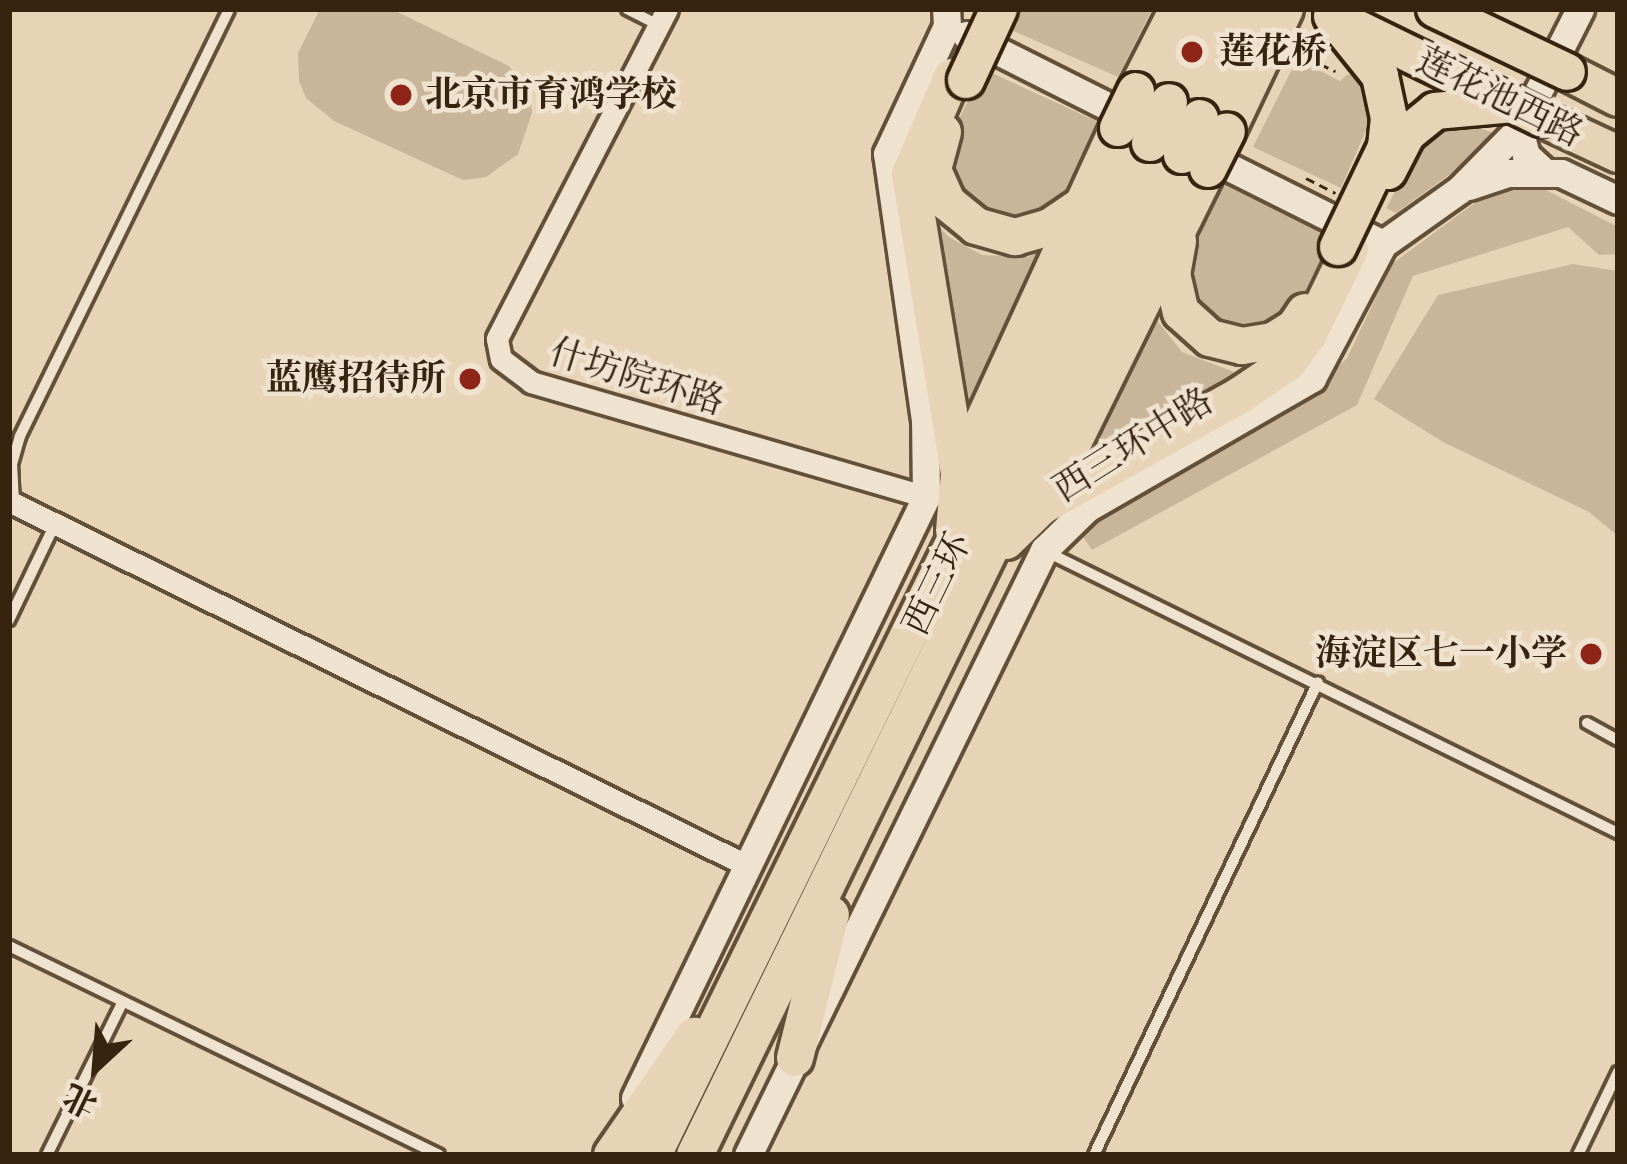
<!DOCTYPE html>
<html>
<head>
<meta charset="utf-8">
<style>
	body { margin:0 }
	#map { position:relative; width:1627px; height:1164px; overflow:hidden; background:#e7d4b6; font-family:"IM FELL Great Primer","Noto Serif SC",serif }
	div>[style] { position:absolute }
	.green>* { inset:0; background:#c9b69a }
	.path>* { height:3px; margin-top:-1.5px; transform-origin:0; background:repeating-linear-gradient(90deg,#36240f 0 9px,transparent 0 15px) }
	.roads { filter:drop-shadow(3px 0 #625039) drop-shadow(-3px 0 #625039) drop-shadow(0 3px #625039) drop-shadow(0 -3px #625039) }
	.service>* { height:10px; margin:-5px; padding:0 5px; transform-origin:5px; border-radius:5px; background:#efe3d0 }
	.minor>* { height:21px; margin:-10.5px; padding:0 10.5px; transform-origin:10.5px; border-radius:10.5px; background:#efe3d0 }
	.tertiary>* { height:27px; margin:-13.5px; padding:0 13.5px; transform-origin:13.5px; border-radius:13.5px; background:#efe3d0 }
	.trunk>* { height:36px; margin:-18px; padding:0 18px; transform-origin:18px; border-radius:18px; background:#e7d4b6 }
	.bridges { filter:drop-shadow(3px 0 #36240f) drop-shadow(-3px 0 #36240f) drop-shadow(0 3px #36240f) drop-shadow(0 -3px #36240f) }
	.trunk-bridge>* { height:36px; margin:-18px; padding:0 18px; transform-origin:18px; border-radius:18px; background:#e7d4b6 }
	.dots>* { width:33px; height:33px; translate:-50% -50%; box-sizing:border-box; border:6px solid #efe3d0; border-radius:50% }
	span { translate:-50% -50%; white-space:nowrap; text-align:center; line-height:1.15; -webkit-text-stroke:9px #efe3d0; paint-order:stroke }
	.poi-label { font-size:36px; color:#36240f; font-weight:700 }
	.left { translate:0 -50%; text-align:left }
	.right { translate:-100% -50%; text-align:right }
	.street-label { font-size:36px; color:#36240f }
	.frame { position:absolute; inset:0; border:12px solid #36240f; pointer-events:none }
	.north { position:absolute; left:36px; top:1008px; width:120px; height:120px; -webkit-text-stroke:9px #efe3d0; paint-order:stroke; rotate:206deg; font-size:33px; font-weight:700; line-height:48px; text-align:center; color:#36240f }
	.north::after { content:''; display:block; margin:auto; width:42px; height:54px; background:#36240f; clip-path:polygon(50% 0,100% 100%,50% 72%,0 100%) }
</style>
</head>
<body>
<div id="map">
	<div class="green">
		<i style="clip-path:polygon(320px 9px,391px 9px,509px 66px,530px 93px,532px 113px,518px 154px,486px 177px,463px 180px,334px 121px,306px 98px,299px 81px,298px 53px)"></i>
		<i style="clip-path:polygon(1019px 9px,1152px 9px,1118px 77px,1009px 29px)"></i>
		<i style="clip-path:polygon(1297px 59px,1340px 81px,1348px 74px,1360px 80px,1365px 92px,1371px 119px,1341px 188px,1253px 147px)"></i>
		<i style="clip-path:polygon(983px 69px,1103px 124px,1069px 195px,1025px 221px,993px 219px,958px 197px,943px 153px)"></i>
		<i style="clip-path:polygon(1458px 121px,1503px 136px,1396px 213px,1386px 208px,1417px 152px)"></i>
		<i style="clip-path:polygon(1225px 182px,1332px 237px,1291px 319px,1241px 335px,1197px 317px,1185px 257px)"></i>
		<i style="clip-path:polygon(1513px 186px,1542px 188px,1618px 227px,1618px 254px,1599px 255px,1568px 227px,1413px 276px,1357px 405px,1092px 550px,1081px 534px,1088px 520px,1319px 386px,1347px 358px,1392px 264px,1492px 190px)"></i>
		<i style="clip-path:polygon(930px 218px,949px 237px,982px 255px,1028px 257px,1045px 250px,965px 423px)"></i>
		<i style="clip-path:polygon(1573px 264px,1618px 271px,1618px 536px,1589px 512px,1443px 442px,1374px 399px,1438px 295px)"></i>
		<i style="clip-path:polygon(1152px 314px,1182px 352px,1245px 376px,1074px 474px)"></i>
	</div>
	<div class="path">
		<i style="left:1293px;top:51px;width:47px;rotate:25.5deg"></i>
		<i style="left:1306px;top:178px;width:33px;rotate:27deg"></i>
	</div>
	<div class="roads">
		<div class="service">
			<i style="left:627px;top:9px;width:36px;rotate:27deg"></i>
			<i style="left:14px;top:502px;width:38px;rotate:-93deg"></i>
			<i style="left:12px;top:464px;width:29px;rotate:-74deg"></i>
			<i style="left:20px;top:436px;width:475px;rotate:-63.9deg"></i>
			<i style="left:1045px;top:551px;width:639px;rotate:26.2deg"></i>
			<i style="left:9px;top:620px;width:106px;rotate:-64.4deg"></i>
			<i style="left:1587px;top:723px;width:35px;rotate:29deg"></i>
			<i style="left:9px;top:946px;width:478px;rotate:25.9deg"></i>
			<i style="left:47px;top:1155px;width:169px;rotate:-63.7deg"></i>
			<i style="left:1094px;top:1155px;width:523px;rotate:-64.66deg"></i>
			<i style="left:1578px;top:1155px;width:92px;rotate:-64.3deg"></i>
		</div>
		<div class="minor">
			<i style="left:667px;top:9px;width:371px;rotate:117.3deg"></i>
			<i style="left:497px;top:339px;width:20px;rotate:79deg"></i>
			<i style="left:501px;top:359px;width:38px;rotate:37deg"></i>
			<i style="left:531px;top:382px;width:411px;rotate:16.2deg"></i>
			<i style="left:9px;top:501px;width:824px;rotate:26.29deg"></i>
		</div>
		<div class="tertiary">
			<i style="left:966px;top:35px;width:196px;rotate:26.7deg"></i>
			<i style="left:1521px;top:125px;width:130px;rotate:-63deg"></i>
			<i style="left:1197px;top:151px;width:208px;rotate:26.6deg"></i>
			<i style="left:1469px;top:186px;width:41px;rotate:-18.4deg"></i>
			<i style="left:1508px;top:173px;width:53px"></i>
			<i style="left:1561px;top:173px;width:63px;rotate:25.3deg"></i>
			<i style="left:635px;top:1098px;width:668px;rotate:-64.16deg"></i>
			<i style="left:926px;top:497px;width:77px;rotate:-90.7deg"></i>
			<i style="left:925px;top:420px;width:269px;rotate:-98.1deg"></i>
			<i style="left:887px;top:154px;width:141px;rotate:-64.9deg"></i>
			<i style="left:947px;top:26px;width:17px;rotate:-93deg"></i>
			<i style="left:748px;top:1155px;width:674px;rotate:-63.93deg"></i>
			<i style="left:1044px;top:550px;width:60px;rotate:-44.3deg"></i>
			<i style="left:1087px;top:508px;width:260px;rotate:-30deg"></i>
			<i style="left:1312px;top:378px;width:152px;rotate:-62.1deg"></i>
			<i style="left:1383px;top:244px;width:93px;rotate:-35.4deg"></i>
			<i style="left:1459px;top:190px;width:86px;rotate:-45.5deg"></i>
			<i style="left:1519px;top:129px;width:27px;rotate:75deg"></i>
			<i style="left:1526px;top:155px;width:26px;rotate:43deg"></i>
		</div>
		<div class="trunk">
			<i style="left:1567px;top:72px;width:57px;rotate:27deg"></i>
			<i style="left:952px;top:77px;width:106px;rotate:113.4deg"></i>
			<i style="left:910px;top:174px;width:304px;rotate:80.7deg"></i>
			<i style="left:959px;top:474px;width:57px;rotate:95deg"></i>
			<i style="left:1136px;top:91px;width:92px;rotate:-62.9deg"></i>
			<i style="left:1169px;top:102px;width:104px;rotate:-63.7deg"></i>
			<i style="left:1200px;top:118px;width:121px;rotate:-64.1deg"></i>
			<i style="left:1541px;top:118px;width:85px;rotate:25.1deg"></i>
			<i style="left:1227px;top:131px;width:135px;rotate:-64.6deg"></i>
			<i style="left:943px;top:132px;width:39px;rotate:105deg"></i>
			<i style="left:933px;top:170px;width:36px;rotate:66deg"></i>
			<i style="left:948px;top:203px;width:36px;rotate:39deg"></i>
			<i style="left:976px;top:226px;width:41px;rotate:15.8deg"></i>
			<i style="left:1015px;top:237px;width:36px;rotate:-16deg"></i>
			<i style="left:1050px;top:227px;width:41px;rotate:-34.1deg"></i>
			<i style="left:1178px;top:241px;width:34px;rotate:100deg"></i>
			<i style="left:1172px;top:274px;width:39px;rotate:77deg"></i>
			<i style="left:1181px;top:312px;width:39px;rotate:42deg"></i>
			<i style="left:1210px;top:338px;width:33px;rotate:14deg"></i>
			<i style="left:1242px;top:346px;width:31px;rotate:-9deg"></i>
			<i style="left:1273px;top:341px;width:26px;rotate:-32deg"></i>
			<i style="left:1295px;top:327px;width:18px;rotate:-56deg"></i>
			<i style="left:959px;top:474px;width:381px;rotate:-65.3deg"></i>
			<i style="left:1042px;top:506px;width:376px;rotate:-63.8deg"></i>
			<i style="left:1006px;top:541px;width:50px;rotate:-44.2deg"></i>
			<i style="left:1042px;top:506px;width:226px;rotate:-29.2deg"></i>
			<i style="left:1239px;top:396px;width:60px;rotate:-34.2deg"></i>
			<i style="left:1289px;top:362px;width:34px;rotate:-54deg"></i>
			<i style="left:1309px;top:334px;width:94px;rotate:-64.2deg"></i>
			<i style="left:795px;top:1058px;width:148px;rotate:-76deg"></i>
			<i style="left:612px;top:1155px;width:145px;rotate:-55.4deg"></i>
			<i style="left:653px;top:1155px;width:1127px;rotate:-63.84deg"></i>
			<i style="left:695px;top:1155px;width:1112px;rotate:-64.03deg"></i>
		</div>
	</div>
	<div class="bridges">
		<div class="trunk-bridge">
			<i style="left:1435px;top:9px;width:146px;rotate:25.5deg"></i>
			<i style="left:1332px;top:16px;width:77px;rotate:51.3deg"></i>
			<i style="left:1380px;top:76px;width:43px;rotate:77.9deg"></i>
			<i style="left:1389px;top:118px;width:29px;rotate:96deg"></i>
			<i style="left:1386px;top:147px;width:111px;rotate:115.6deg"></i>
			<i style="left:1340px;top:20px;width:224px;rotate:26deg"></i>
			<i style="left:966px;top:80px;width:78px;rotate:-65.1deg"></i>
			<i style="left:1118px;top:128px;width:41px;rotate:-64.1deg"></i>
			<i style="left:1150px;top:143px;width:45px;rotate:-65.1deg"></i>
			<i style="left:1182px;top:155px;width:41px;rotate:-64.1deg"></i>
			<i style="left:1208px;top:169px;width:42px;rotate:-63.4deg"></i>
			<i style="left:1388px;top:171px;width:42px;rotate:-62.8deg"></i>
			<i style="left:1407px;top:134px;width:36px;rotate:-39deg"></i>
			<i style="left:1435px;top:111px;width:79px;rotate:-5.1deg"></i>
		</div>
	</div>
	<div class="dots">
		<i style="left:1192px;top:52px;background:#8f2418"></i>
		<i style="left:401px;top:95px;background:#8f2418"></i>
		<i style="left:470px;top:379px;background:#8f2418"></i>
		<i style="left:1591px;top:654px;background:#8f2418"></i>
	</div>
	<div class="poi-label">
		<span class="left" style="left:1219px;top:52px">莲花桥</span>
		<span class="left" style="left:425px;top:95px">北京市育鸿学校</span>
		<span class="right" style="left:446px;top:379px">蓝鹰招待所</span>
		<span class="right" style="left:1567px;top:654px">海淀区七一小学</span>
	</div>
	<div class="street-label">
		<span style="left:1500px;top:97px;rotate:26deg">莲花池西路</span>
		<span style="left:637px;top:377px;rotate:17deg">什坊院环路</span>
		<span style="left:1133px;top:445px;rotate:-32deg">西三环中路</span>
		<span style="left:937px;top:584px;rotate:-64deg">西三环</span>
	</div>
	<div class="frame"></div>
	<div class="north">北</div>
</div>
</body>
</html>
